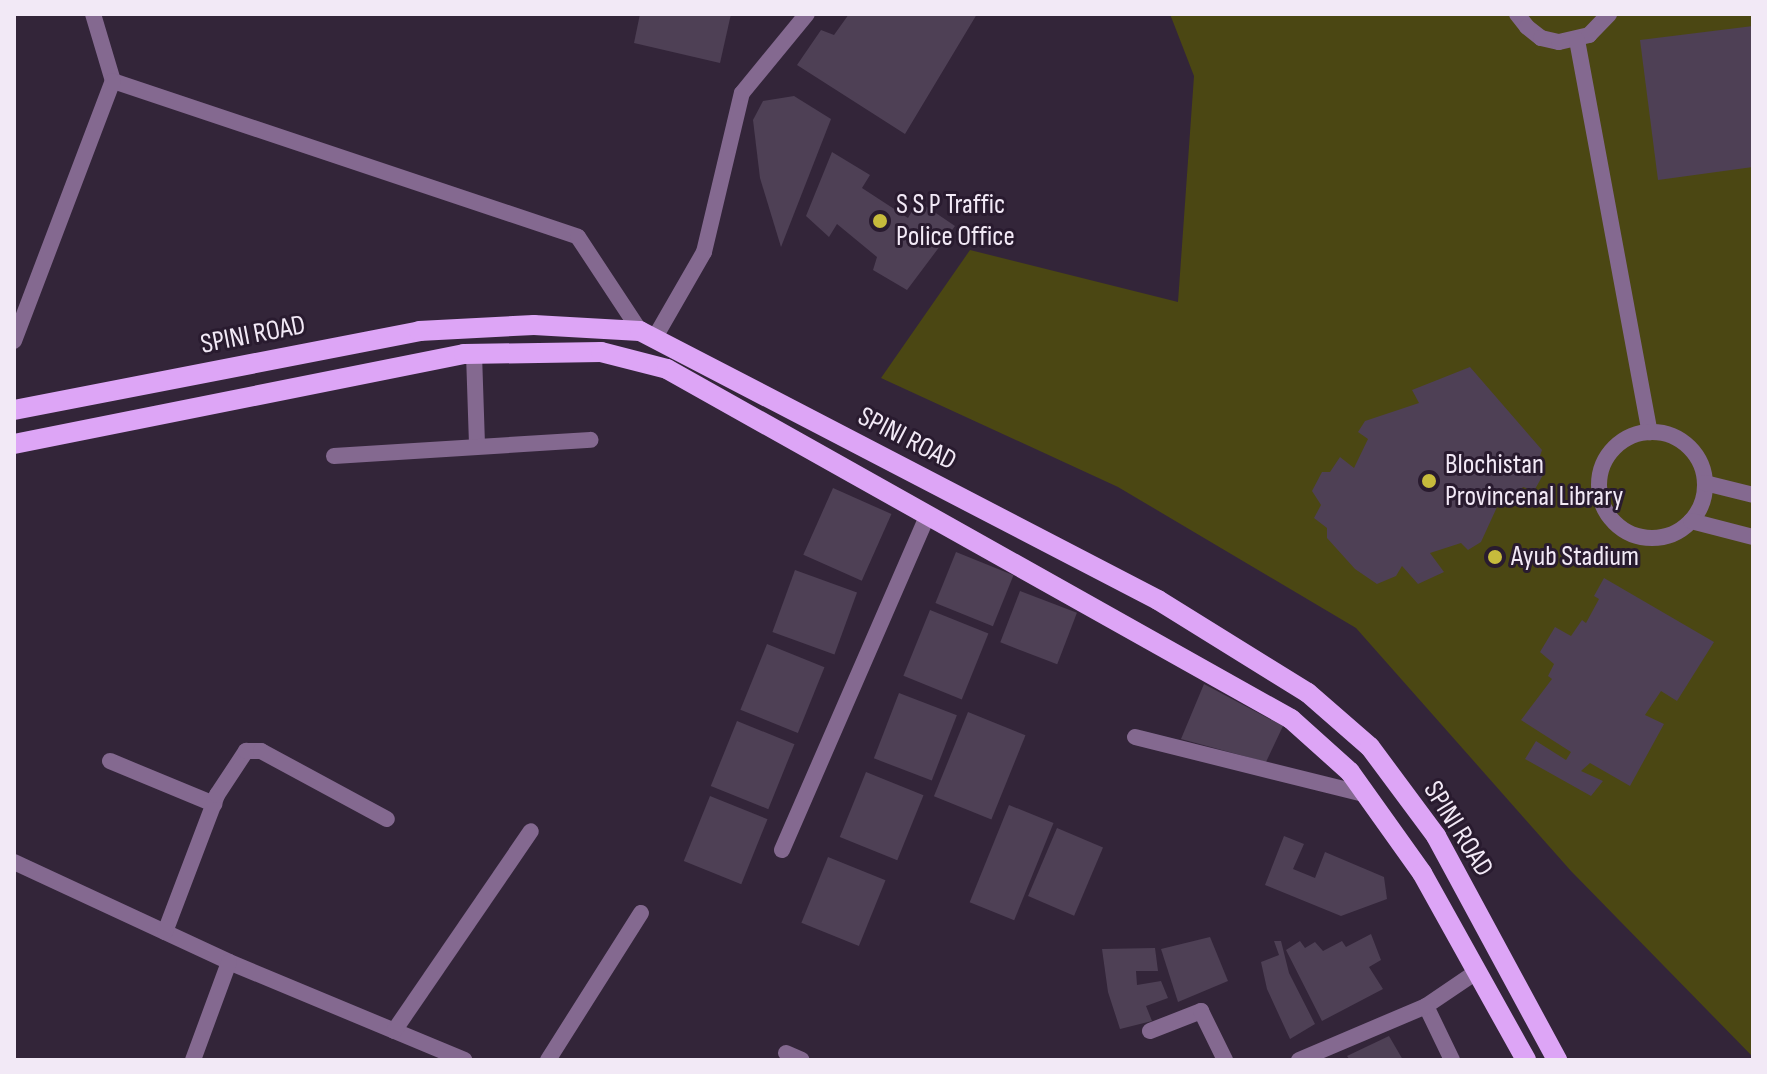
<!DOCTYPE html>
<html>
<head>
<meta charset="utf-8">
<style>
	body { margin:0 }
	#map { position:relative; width:1767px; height:1074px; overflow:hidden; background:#332539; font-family:"Sofia Sans Condensed",sans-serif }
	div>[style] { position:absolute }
	.green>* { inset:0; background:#4b4713 }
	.building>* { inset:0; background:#4e4055; transform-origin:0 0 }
	.service>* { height:16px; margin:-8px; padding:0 8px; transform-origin:8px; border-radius:8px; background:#846990 }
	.minor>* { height:16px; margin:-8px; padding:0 8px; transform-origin:8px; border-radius:8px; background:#846990 }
	.minor>.ring { margin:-8px; padding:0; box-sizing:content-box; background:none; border:16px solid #846990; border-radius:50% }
	.primary>* { height:20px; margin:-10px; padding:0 10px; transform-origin:10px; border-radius:10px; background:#dda5f6 }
	.dots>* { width:22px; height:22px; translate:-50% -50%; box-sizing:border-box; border:4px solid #291b2f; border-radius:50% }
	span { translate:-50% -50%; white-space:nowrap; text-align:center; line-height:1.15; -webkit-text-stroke:6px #291b2f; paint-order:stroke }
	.poi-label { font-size:28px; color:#f2e9f6 }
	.left { translate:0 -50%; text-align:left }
	.street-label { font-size:28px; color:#f2e9f6 }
	.frame { position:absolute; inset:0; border:16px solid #f2e9f6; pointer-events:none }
</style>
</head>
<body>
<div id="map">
	<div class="green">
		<i style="clip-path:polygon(1170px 14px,1753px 14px,1753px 1057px,1571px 871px,1356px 628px,1118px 487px,881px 378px,970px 250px,1178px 302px,1194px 76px)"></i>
	</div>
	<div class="building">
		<i style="clip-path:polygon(640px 14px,731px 14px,720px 63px,634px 43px)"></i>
		<i style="clip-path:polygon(849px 14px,977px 14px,905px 134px,797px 65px,821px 30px,834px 35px)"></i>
		<i style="clip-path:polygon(1753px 26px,1753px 167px,1658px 180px,1640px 40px)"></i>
		<i style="clip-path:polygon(794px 96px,831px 119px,781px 247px,760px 178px,753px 120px,763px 101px)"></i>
		<i style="clip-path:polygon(832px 152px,870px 175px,862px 188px,908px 218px,918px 201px,955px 226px,907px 290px,873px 270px,877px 257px,837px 224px,829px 237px,806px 216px)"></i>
		<i style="clip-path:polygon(1470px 367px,1542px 450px,1536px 468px,1543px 475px,1534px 491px,1523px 487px,1511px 501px,1503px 494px,1481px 542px,1468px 550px,1461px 543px,1430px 553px,1444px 572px,1418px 584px,1402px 566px,1396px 576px,1377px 584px,1355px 569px,1327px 538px,1327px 528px,1314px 518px,1321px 505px,1312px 491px,1322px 472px,1330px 472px,1340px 457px,1354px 468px,1368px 439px,1358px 432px,1365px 421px,1419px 403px,1412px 390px)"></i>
		<i style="left:833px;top:488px;width:64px;height:73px;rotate:24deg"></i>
		<i style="left:956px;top:552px;width:62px;height:55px;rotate:22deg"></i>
		<i style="left:795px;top:570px;width:66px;height:66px;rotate:20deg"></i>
		<i style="clip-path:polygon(1604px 578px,1714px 642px,1677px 701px,1661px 691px,1645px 715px,1664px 724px,1630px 786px,1590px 763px,1581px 771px,1603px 781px,1591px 796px,1525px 759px,1536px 741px,1566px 760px,1571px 752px,1521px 720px,1552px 679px,1548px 676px,1554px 664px,1540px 652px,1555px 627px,1571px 636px,1582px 620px,1586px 623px,1599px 599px,1594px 596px)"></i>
		<i style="left:1020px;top:591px;width:61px;height:55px;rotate:21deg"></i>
		<i style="left:930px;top:610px;width:63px;height:71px;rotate:22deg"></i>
		<i style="left:767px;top:644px;width:62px;height:71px;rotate:22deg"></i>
		<i style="clip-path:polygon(1204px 684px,1283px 726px,1266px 762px,1181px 739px)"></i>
		<i style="left:899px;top:693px;width:62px;height:70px;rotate:21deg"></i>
		<i style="left:968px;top:712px;width:62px;height:91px;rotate:22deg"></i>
		<i style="left:737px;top:721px;width:62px;height:70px;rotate:22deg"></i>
		<i style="left:866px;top:772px;width:62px;height:70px;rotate:22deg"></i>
		<i style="left:710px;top:796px;width:62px;height:70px;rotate:22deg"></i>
		<i style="left:1009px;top:805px;width:48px;height:105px;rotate:22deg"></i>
		<i style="left:1057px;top:828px;width:50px;height:74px;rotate:23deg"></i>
		<i style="clip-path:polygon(1284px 836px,1304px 844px,1293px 869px,1315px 878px,1325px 852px,1384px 877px,1387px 899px,1341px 916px,1265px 885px)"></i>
		<i style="left:828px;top:857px;width:62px;height:71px;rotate:22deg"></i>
		<i style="clip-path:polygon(1371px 934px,1381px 960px,1369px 967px,1383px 989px,1322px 1021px,1286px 950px,1300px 941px,1305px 948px,1315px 942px,1323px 951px,1342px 941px,1346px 947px)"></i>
		<i style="clip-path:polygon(1210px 937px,1228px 981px,1178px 1002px,1161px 949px)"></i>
		<i style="clip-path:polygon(1274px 941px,1281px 941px,1289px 973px,1315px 1024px,1290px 1039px,1267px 989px,1261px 962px,1279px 955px)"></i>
		<i style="clip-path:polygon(1155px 948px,1158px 971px,1136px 971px,1137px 985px,1161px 981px,1168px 998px,1146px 1006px,1152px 1021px,1120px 1029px,1108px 992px,1102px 949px)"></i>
		<i style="clip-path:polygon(1389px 1036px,1403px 1060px,1350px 1060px,1347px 1056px)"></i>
	</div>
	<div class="service">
		<i style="left:474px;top:354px;width:91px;rotate:88.1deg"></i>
		<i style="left:334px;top:456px;width:257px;rotate:-3.6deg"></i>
		<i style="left:1135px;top:737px;width:239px;rotate:14deg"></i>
		<i style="left:110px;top:761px;width:113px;rotate:22.5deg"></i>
		<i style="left:782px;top:850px;width:364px;rotate:-66.5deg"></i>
		<i style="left:14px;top:862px;width:237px;rotate:24.9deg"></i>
		<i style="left:229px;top:962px;width:255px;rotate:22.6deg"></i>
		<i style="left:165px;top:932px;width:147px;rotate:-69.2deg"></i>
		<i style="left:217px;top:795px;width:53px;rotate:-56.6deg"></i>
		<i style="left:246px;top:751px;width:15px"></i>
		<i style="left:261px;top:751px;width:143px;rotate:28.4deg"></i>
		<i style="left:1426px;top:1006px;width:60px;rotate:64.3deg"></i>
		<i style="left:394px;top:1031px;width:242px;rotate:-55.6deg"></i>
		<i style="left:1150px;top:1031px;width:55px;rotate:-21.4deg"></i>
		<i style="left:1201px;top:1011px;width:55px;rotate:63.9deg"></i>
		<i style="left:786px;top:1053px;width:17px;rotate:24deg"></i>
		<i style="left:193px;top:1060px;width:104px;rotate:-69.8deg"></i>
		<i style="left:548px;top:1060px;width:174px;rotate:-57.7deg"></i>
		<i style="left:1299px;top:1060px;width:138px;rotate:-23deg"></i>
		<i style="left:1426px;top:1006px;width:60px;rotate:-34.2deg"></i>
	</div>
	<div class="minor">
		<i style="left:93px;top:14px;width:70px;rotate:73.4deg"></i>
		<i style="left:113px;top:81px;width:490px;rotate:18.5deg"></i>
		<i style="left:578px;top:237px;width:113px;rotate:56.6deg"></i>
		<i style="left:1517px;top:14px;width:16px;rotate:52deg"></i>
		<i style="left:1527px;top:27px;width:18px;rotate:38deg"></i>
		<i style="left:1541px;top:38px;width:18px;rotate:13deg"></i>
		<i style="left:1559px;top:42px;width:31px;rotate:-13deg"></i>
		<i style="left:1589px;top:35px;width:29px;rotate:-46deg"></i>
		<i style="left:1577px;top:40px;width:399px;rotate:79.5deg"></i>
		<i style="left:654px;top:339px;width:100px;rotate:-60.1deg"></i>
		<i style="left:704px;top:252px;width:163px;rotate:-76.6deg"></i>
		<i style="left:742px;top:93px;width:102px;rotate:-50.6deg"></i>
		<i style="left:14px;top:341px;width:278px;rotate:-69.2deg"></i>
		<i class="ring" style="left:1599px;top:432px;width:90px;height:90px"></i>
		<i style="left:1705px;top:483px;width:49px;rotate:14deg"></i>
		<i style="left:1691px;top:521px;width:64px;rotate:14.5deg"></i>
	</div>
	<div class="primary">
		<i style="left:14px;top:410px;width:413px;rotate:-11deg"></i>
		<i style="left:419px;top:331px;width:115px;rotate:-3deg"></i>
		<i style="left:534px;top:325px;width:106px;rotate:3.2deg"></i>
		<i style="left:640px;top:331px;width:584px;rotate:27.44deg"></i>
		<i style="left:1158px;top:600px;width:176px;rotate:31.8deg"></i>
		<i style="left:1308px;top:693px;width:82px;rotate:41.1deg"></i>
		<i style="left:1370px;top:747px;width:111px;rotate:53.4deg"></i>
		<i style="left:1436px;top:836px;width:255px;rotate:61.6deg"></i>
		<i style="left:14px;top:444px;width:459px;rotate:-11.3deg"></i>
		<i style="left:464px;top:354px;width:137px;rotate:-0.8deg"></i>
		<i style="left:601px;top:352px;width:68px;rotate:14.4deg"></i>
		<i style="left:667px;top:369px;width:715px;rotate:29.29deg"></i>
		<i style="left:1291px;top:719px;width:79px;rotate:41.9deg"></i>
		<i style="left:1350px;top:772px;width:124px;rotate:54.5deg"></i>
		<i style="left:1422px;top:873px;width:214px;rotate:60.9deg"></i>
	</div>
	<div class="dots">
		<i style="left:880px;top:221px;background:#c7bb3c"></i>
		<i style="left:1429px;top:481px;background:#c7bb3c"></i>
		<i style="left:1495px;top:557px;background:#c7bb3c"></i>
	</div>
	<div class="poi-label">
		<span class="left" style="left:896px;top:221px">S S P Traffic<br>Police Office</span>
		<span class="left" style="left:1445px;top:481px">Blochistan<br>Provincenal Library</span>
		<span class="left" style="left:1511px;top:557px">Ayub Stadium</span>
	</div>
	<div class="street-label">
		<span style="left:253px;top:335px;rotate:-11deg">SPINI ROAD</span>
		<span style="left:907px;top:439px;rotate:27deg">SPINI ROAD</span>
		<span style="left:1458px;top:829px;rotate:58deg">SPINI ROAD</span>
	</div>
	<div class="frame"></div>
</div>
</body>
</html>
